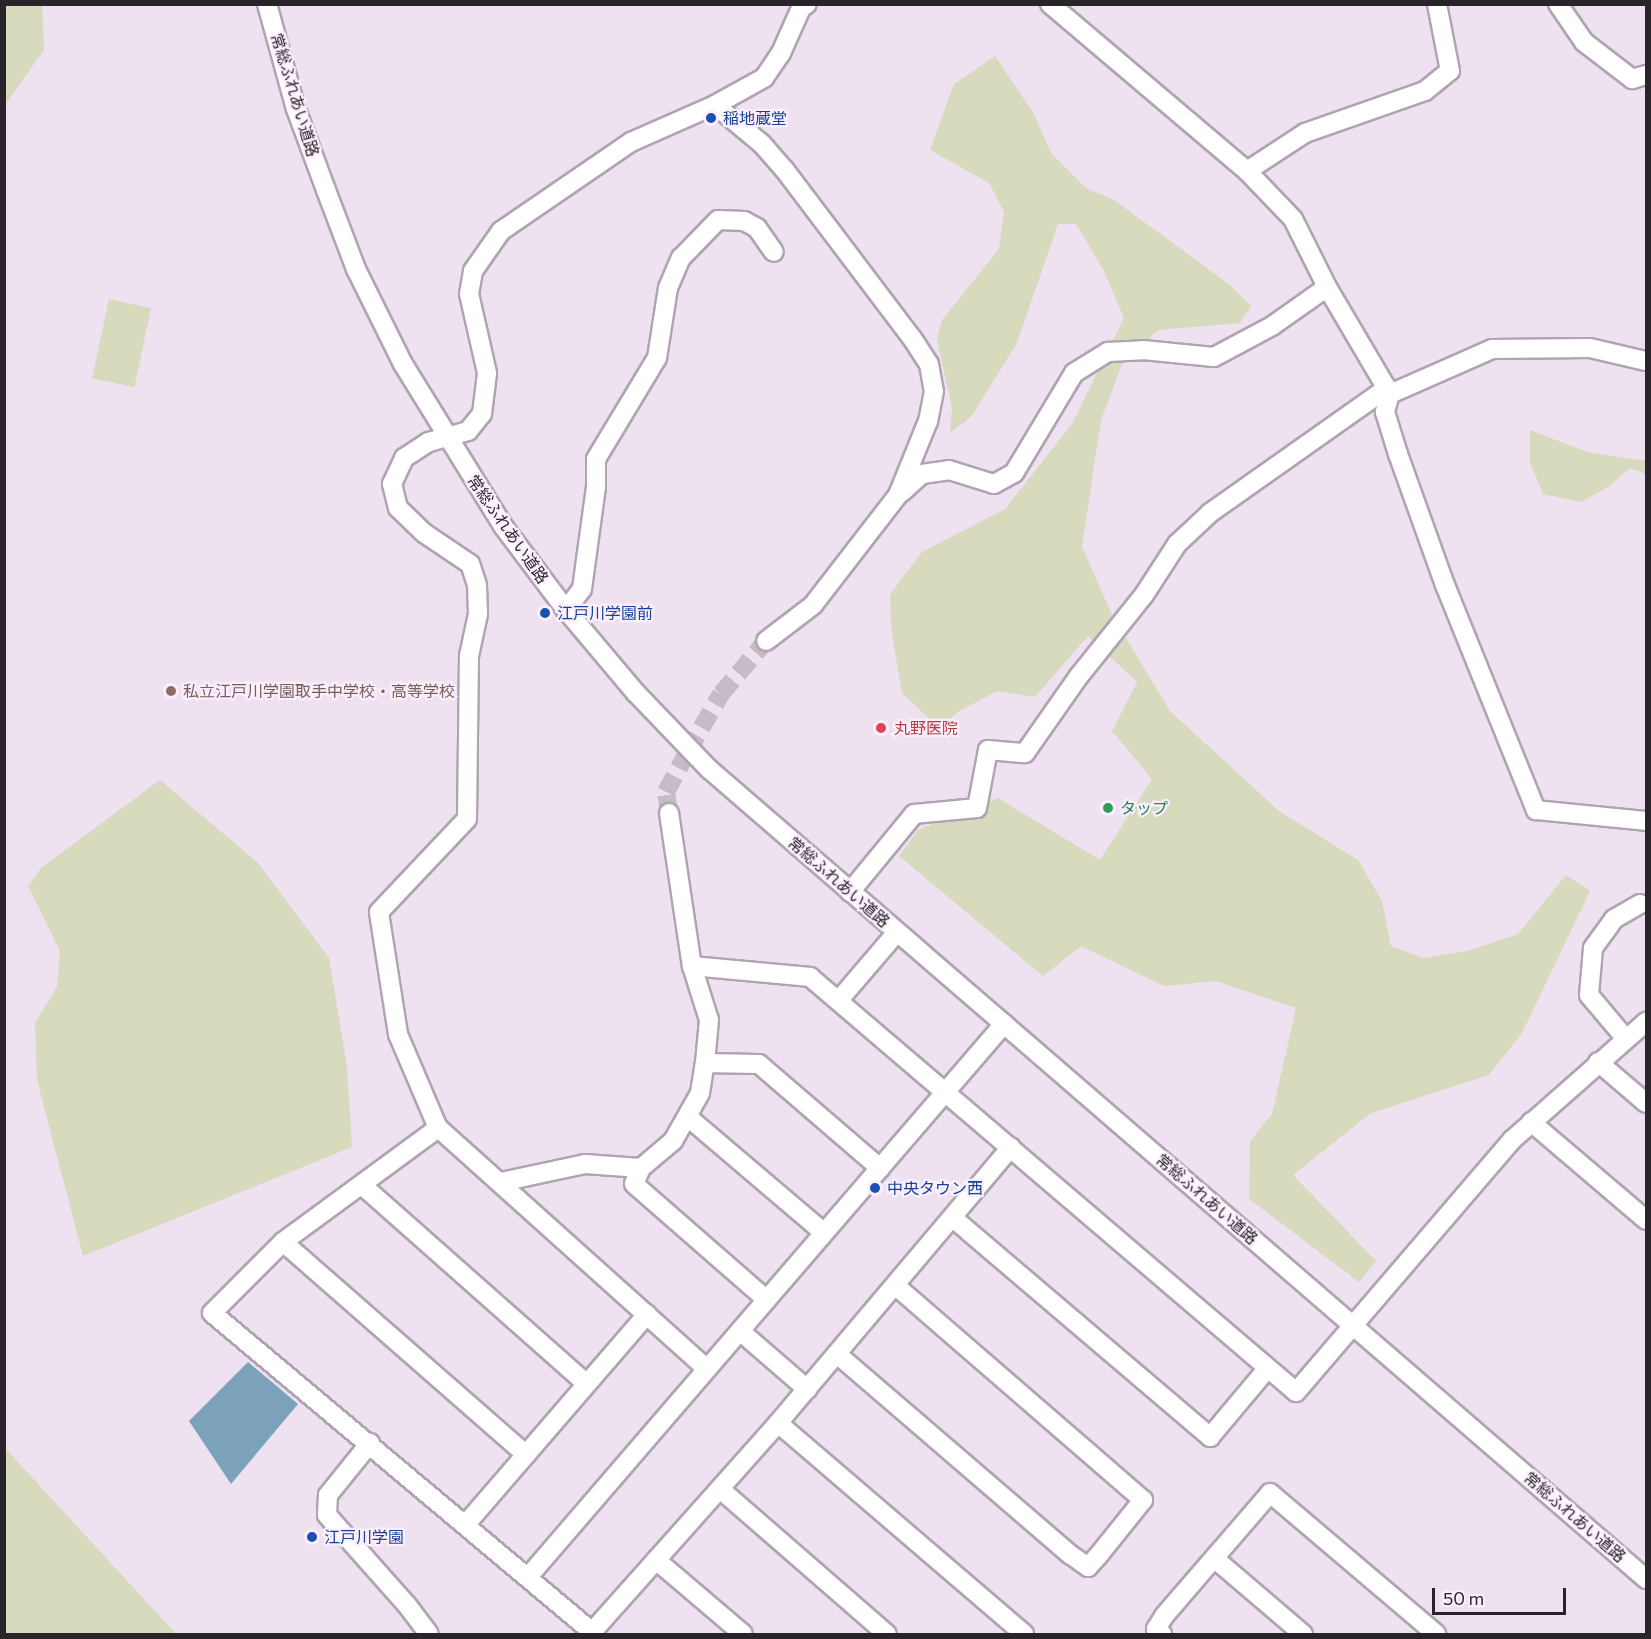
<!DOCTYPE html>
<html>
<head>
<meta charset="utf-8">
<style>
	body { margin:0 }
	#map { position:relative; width:1651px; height:1639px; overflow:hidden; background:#eee1f0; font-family:Commissioner,"Noto Sans JP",sans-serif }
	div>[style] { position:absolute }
	.green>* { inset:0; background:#d7dabd; transform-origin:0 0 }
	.water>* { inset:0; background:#7ba2b8 }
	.minor-tunnel>* { height:18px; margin-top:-9px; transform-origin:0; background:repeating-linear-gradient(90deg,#c7bbc8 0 18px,transparent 0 27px) }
	.roads { filter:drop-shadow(2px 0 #b0a4b2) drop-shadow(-2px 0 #b0a4b2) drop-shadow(0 2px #b0a4b2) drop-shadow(0 -2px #b0a4b2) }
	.minor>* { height:18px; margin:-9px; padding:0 9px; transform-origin:9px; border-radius:9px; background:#fff }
	.dots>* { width:16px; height:16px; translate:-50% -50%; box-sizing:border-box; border:3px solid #fbeffd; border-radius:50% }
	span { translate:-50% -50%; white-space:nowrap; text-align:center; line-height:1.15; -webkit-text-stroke:4.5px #fbeffd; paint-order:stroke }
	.street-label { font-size:16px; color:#292429 }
	.transit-label { font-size:16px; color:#164399 }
	.left { translate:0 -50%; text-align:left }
	.education-label { font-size:16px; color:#785e54 }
	.health-label { font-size:16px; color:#be3a42 }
	.leisure-label { font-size:16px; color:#27864d }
	.frame { position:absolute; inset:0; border:6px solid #292429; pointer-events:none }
	.scale { position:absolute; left:1432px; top:1588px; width:134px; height:27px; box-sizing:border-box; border:3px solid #292429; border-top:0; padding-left:8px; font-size:18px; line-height:21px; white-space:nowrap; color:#292429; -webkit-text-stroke:4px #fbeffd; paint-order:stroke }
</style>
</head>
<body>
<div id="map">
	<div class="green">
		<i style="clip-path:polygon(5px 4px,42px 5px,44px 50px,5px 105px)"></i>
		<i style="clip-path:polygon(995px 56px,1034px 114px,1051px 153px,1086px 188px,1114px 200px,1230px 285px,1251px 306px,1240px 323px,1158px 330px,1122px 364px,1101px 420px,1082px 547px,1112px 615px,1170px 711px,1279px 811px,1358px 860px,1382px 901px,1391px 946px,1423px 958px,1468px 951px,1518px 934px,1566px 875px,1590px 891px,1522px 1033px,1489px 1075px,1371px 1113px,1293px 1175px,1376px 1261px,1359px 1282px,1249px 1199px,1250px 1141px,1272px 1114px,1296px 1008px,1216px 981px,1164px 986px,1081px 946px,1043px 976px,899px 856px,918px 830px,998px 798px,1100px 860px,1152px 779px,1112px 731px,1137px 682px,1088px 636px,1035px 697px,997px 691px,958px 712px,939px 728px,902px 693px,891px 627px,890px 594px,922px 552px,1005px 509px,1072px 424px,1124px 318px,1104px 271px,1076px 224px,1058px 224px,1017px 343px,971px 417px,950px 433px,952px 408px,937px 339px,942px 320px,999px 249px,1004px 212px,989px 183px,930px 150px,954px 84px)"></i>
		<i style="left:109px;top:299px;width:43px;height:81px;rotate:12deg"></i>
		<i style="clip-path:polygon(1530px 430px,1587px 452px,1646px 461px,1646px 474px,1630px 468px,1608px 487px,1581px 502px,1543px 494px,1530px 462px)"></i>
		<i style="clip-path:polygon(160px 780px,258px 863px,329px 958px,347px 1066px,352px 1147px,83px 1256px,37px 1080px,35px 1023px,57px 987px,60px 951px,28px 886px,41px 868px)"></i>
		<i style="clip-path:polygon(4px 1448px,5px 1448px,176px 1634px,5px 1634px)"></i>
	</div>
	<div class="water">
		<i style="clip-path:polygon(248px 1362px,298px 1404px,231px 1484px,189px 1421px)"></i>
	</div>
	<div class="minor-tunnel">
		<i style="left:669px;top:813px;width:21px;rotate:-98deg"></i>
		<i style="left:666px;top:792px;width:47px;rotate:-61.8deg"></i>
		<i style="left:688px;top:751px;width:66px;rotate:-59.9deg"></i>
		<i style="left:721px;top:694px;width:70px;rotate:-49.7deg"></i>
	</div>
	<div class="roads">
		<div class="minor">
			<i style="left:267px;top:4px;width:109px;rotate:74.6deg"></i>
			<i style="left:296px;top:109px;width:86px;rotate:69.7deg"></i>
			<i style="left:326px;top:190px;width:85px;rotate:69.2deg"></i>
			<i style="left:356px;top:269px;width:106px;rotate:63.7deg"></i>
			<i style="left:403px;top:364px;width:190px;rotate:58.3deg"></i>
			<i style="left:503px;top:526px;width:105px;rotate:53.1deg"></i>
			<i style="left:566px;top:610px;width:109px;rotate:49.9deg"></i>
			<i style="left:636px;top:693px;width:105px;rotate:46.2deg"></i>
			<i style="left:709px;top:769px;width:1239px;rotate:40.84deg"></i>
			<i style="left:1050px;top:4px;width:258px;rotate:40.3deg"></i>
			<i style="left:1247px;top:171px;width:66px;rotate:46.2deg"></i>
			<i style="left:1293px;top:219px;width:76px;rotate:63.4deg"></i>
			<i style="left:1327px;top:287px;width:124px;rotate:59.5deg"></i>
			<i style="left:1390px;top:394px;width:111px;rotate:-23.8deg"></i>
			<i style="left:1492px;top:349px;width:98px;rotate:-0.6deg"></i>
			<i style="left:1590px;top:348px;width:57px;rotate:13.1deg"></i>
			<i style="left:1558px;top:4px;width:46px;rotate:55.6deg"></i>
			<i style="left:1584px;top:42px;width:61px;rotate:37.6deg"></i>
			<i style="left:1632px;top:79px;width:15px;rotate:-16deg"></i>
			<i style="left:715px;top:105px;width:61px;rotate:39.7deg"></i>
			<i style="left:762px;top:144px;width:33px;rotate:49deg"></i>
			<i style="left:784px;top:169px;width:212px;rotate:52.9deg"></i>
			<i style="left:912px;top:338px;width:31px;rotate:57deg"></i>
			<i style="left:929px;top:364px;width:27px;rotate:80deg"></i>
			<i style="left:934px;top:391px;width:31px;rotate:101deg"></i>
			<i style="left:928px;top:421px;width:80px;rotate:112.1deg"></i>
			<i style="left:898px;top:495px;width:139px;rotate:127.7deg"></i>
			<i style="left:813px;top:605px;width:59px;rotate:142.5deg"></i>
			<i style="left:1247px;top:171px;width:69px;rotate:-33.2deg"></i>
			<i style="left:1305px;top:133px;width:127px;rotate:-19.3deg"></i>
			<i style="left:1425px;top:91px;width:32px;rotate:-39deg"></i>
			<i style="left:1450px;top:71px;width:68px;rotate:-101deg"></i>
			<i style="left:1390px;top:394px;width:19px;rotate:106deg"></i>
			<i style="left:1385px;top:412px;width:44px;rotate:72.8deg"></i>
			<i style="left:1398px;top:454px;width:139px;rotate:70.3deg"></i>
			<i style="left:1445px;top:585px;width:243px;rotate:68deg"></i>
			<i style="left:1536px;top:810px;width:111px;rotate:5.7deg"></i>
			<i style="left:902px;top:492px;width:27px;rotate:-42deg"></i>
			<i style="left:922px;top:474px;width:27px;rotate:-8deg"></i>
			<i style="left:949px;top:470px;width:47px;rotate:17.3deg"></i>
			<i style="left:994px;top:484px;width:23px;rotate:-29deg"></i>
			<i style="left:1014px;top:473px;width:117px;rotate:-59deg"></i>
			<i style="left:1074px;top:373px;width:40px;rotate:-32deg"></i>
			<i style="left:1108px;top:352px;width:35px;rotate:-3deg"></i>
			<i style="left:1143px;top:350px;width:71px;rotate:5.6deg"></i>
			<i style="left:1214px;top:357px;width:66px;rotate:-28.1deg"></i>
			<i style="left:1272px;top:326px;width:67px;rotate:-35.3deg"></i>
			<i style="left:566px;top:610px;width:26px;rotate:-53deg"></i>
			<i style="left:582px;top:589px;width:103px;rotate:-82.2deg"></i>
			<i style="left:596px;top:487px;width:28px;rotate:-90deg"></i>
			<i style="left:596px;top:459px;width:118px;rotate:-58.9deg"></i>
			<i style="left:657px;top:358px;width:71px;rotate:-81.1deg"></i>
			<i style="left:668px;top:288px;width:33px;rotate:-67deg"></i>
			<i style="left:681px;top:258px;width:53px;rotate:-45.8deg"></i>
			<i style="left:718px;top:220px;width:26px;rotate:2deg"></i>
			<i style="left:744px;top:221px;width:15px;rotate:28deg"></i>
			<i style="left:757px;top:228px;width:29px;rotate:55deg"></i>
			<i style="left:669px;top:813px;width:155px;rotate:81.5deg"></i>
			<i style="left:850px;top:892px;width:101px;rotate:-50.6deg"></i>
			<i style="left:914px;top:814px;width:63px;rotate:-5.4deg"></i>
			<i style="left:977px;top:808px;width:59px;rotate:-79.3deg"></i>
			<i style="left:988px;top:750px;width:37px;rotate:5deg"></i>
			<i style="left:1025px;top:753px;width:94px;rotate:-55deg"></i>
			<i style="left:1079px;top:676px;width:104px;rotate:-51.3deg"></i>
			<i style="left:1144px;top:595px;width:61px;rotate:-57.1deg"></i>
			<i style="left:1177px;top:544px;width:45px;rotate:-43.2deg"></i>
			<i style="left:1210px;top:513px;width:217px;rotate:-35.2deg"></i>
			<i style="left:839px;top:1000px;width:89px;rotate:-49.5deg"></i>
			<i style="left:1626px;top:1039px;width:57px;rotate:-130.1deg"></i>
			<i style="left:1589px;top:995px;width:47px;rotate:-85.1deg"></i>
			<i style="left:1593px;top:948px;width:36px;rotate:-54deg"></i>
			<i style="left:1614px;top:919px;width:30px;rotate:-30deg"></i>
			<i style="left:1598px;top:1062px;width:63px;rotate:40.5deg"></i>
			<i style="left:705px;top:1063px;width:54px;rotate:1.1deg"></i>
			<i style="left:759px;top:1064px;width:160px;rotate:40.7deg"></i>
			<i style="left:689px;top:1118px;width:177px;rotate:40.4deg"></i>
			<i style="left:1531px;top:1122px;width:151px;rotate:40.4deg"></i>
			<i style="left:438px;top:1128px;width:192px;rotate:143.7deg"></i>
			<i style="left:283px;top:1242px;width:100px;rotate:135deg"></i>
			<i style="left:212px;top:1313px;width:500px;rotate:40deg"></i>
			<i style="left:641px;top:1168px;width:17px;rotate:114deg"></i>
			<i style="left:634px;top:1184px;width:176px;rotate:41.1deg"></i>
			<i style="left:501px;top:1182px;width:86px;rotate:-12.1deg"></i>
			<i style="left:585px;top:1164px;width:56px;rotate:4.1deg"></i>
			<i style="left:641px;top:1168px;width:42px;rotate:-40.2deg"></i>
			<i style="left:673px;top:1141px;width:55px;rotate:-60.6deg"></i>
			<i style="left:700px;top:1093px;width:30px;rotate:-81deg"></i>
			<i style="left:705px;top:1063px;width:43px;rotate:-84.7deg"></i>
			<i style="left:709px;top:1020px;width:57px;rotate:-107.5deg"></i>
			<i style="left:692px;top:966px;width:119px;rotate:5.3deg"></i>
			<i style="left:810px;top:977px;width:639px;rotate:40.49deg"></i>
			<i style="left:1296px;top:1392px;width:332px;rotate:-49.4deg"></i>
			<i style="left:1512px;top:1140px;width:179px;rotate:-41.4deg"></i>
			<i style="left:363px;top:1186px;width:298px;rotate:41.5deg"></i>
			<i style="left:953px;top:1218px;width:338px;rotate:40.4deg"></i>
			<i style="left:1210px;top:1437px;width:90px;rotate:-50deg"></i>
			<i style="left:283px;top:1242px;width:323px;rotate:41.2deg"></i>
			<i style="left:740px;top:1331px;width:89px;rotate:40.9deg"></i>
			<i style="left:837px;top:1354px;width:308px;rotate:40.7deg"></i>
			<i style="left:1071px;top:1555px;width:21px;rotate:35deg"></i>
			<i style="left:1088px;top:1567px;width:15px;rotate:-48deg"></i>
			<i style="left:1098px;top:1556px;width:72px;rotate:-51.2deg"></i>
			<i style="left:1143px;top:1500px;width:328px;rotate:-139.1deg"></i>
			<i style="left:707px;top:1369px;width:361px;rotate:-138.1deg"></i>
			<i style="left:438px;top:1128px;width:102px;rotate:-113.1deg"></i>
			<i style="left:398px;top:1034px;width:123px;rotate:-98.9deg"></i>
			<i style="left:379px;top:912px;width:128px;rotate:-46.6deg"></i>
			<i style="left:467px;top:819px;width:163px;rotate:-89.3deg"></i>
			<i style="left:469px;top:656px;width:43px;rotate:-77.9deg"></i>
			<i style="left:478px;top:614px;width:29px;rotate:-92deg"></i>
			<i style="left:477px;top:585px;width:22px;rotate:-108deg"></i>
			<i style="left:470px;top:564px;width:55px;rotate:-146deg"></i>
			<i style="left:424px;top:533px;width:36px;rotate:-136deg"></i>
			<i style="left:398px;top:508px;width:25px;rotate:-104deg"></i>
			<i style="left:392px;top:484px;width:29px;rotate:-65deg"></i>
			<i style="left:404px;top:458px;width:30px;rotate:-33deg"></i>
			<i style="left:429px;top:442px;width:41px;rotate:-15.8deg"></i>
			<i style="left:468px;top:431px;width:22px;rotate:-51deg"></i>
			<i style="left:482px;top:414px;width:41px;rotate:-83deg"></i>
			<i style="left:487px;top:373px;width:81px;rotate:-102.8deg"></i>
			<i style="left:469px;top:294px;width:23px;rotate:-80deg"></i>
			<i style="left:473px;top:271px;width:49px;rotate:-55deg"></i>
			<i style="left:501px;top:231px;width:158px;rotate:-34.4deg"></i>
			<i style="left:631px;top:142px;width:92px;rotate:-23.8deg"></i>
			<i style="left:715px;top:105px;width:56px;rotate:-28.9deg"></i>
			<i style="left:764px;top:78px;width:30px;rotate:-56deg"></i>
			<i style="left:781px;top:53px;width:49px;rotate:-66deg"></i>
			<i style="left:801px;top:8px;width:7px;rotate:-34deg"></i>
			<i style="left:778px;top:1423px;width:324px;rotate:40.6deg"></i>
			<i style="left:370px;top:1443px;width:67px;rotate:128.9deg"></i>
			<i style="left:328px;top:1495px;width:20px;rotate:93deg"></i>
			<i style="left:327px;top:1515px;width:120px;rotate:48.4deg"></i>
			<i style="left:407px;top:1605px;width:36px;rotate:53deg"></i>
			<i style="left:720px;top:1489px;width:221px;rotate:41deg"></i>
			<i style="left:466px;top:1524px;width:277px;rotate:-49.2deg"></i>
			<i style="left:1214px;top:1558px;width:117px;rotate:40.5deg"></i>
			<i style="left:656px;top:1560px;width:114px;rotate:40.4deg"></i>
			<i style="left:528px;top:1577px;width:730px;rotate:-49.28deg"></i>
			<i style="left:592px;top:1632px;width:280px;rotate:-48.3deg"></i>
			<i style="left:778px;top:1423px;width:361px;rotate:-49.8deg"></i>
			<i style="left:1162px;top:1634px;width:8px;rotate:-140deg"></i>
			<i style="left:1156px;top:1629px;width:15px;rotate:-58deg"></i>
			<i style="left:1164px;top:1616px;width:162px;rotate:-49.2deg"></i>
			<i style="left:1270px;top:1493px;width:218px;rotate:40.3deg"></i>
		</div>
	</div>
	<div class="dots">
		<i style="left:711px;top:118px;background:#1a4fb4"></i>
		<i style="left:545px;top:613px;background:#1a4fb4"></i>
		<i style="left:171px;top:691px;background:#8d6e63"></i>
		<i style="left:881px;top:728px;background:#e0444e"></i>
		<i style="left:1108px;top:808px;background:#2e9e5b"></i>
		<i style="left:875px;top:1188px;background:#1a4fb4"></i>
		<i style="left:312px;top:1537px;background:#1a4fb4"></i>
	</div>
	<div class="street-label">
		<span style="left:295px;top:95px;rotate:73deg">常総ふれあい道路</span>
		<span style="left:508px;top:529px;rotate:55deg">常総ふれあい道路</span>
		<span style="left:839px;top:882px;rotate:41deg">常総ふれあい道路</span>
		<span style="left:1207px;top:1199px;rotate:41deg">常総ふれあい道路</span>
		<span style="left:1575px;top:1517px;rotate:41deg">常総ふれあい道路</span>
	</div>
	<div class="transit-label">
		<span class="left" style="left:723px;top:118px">稲地蔵堂</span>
		<span class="left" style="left:557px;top:613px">江戸川学園前</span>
		<span class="left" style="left:887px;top:1188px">中央タウン西</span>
		<span class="left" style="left:324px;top:1537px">江戸川学園</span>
	</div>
	<div class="education-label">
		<span class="left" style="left:183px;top:691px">私立江戸川学園取手中学校・高等学校</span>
	</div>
	<div class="health-label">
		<span class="left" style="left:894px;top:728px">丸野医院</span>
	</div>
	<div class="leisure-label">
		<span class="left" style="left:1120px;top:808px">タップ</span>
	</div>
	<div class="frame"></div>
	<div class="scale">50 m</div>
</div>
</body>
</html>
